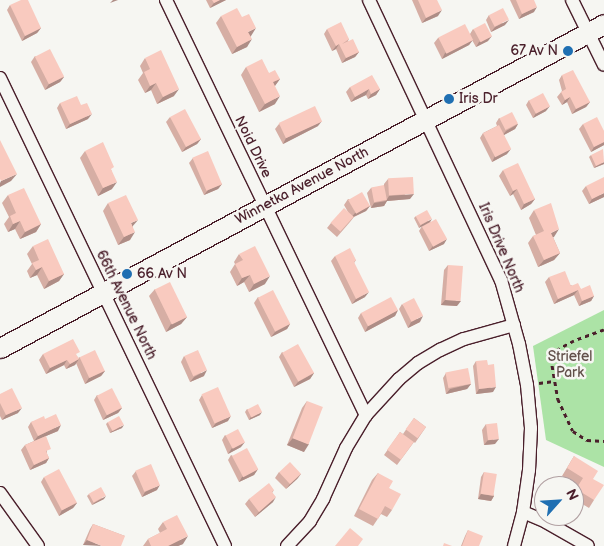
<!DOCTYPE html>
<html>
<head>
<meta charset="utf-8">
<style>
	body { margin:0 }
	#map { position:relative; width:604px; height:546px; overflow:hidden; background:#f6f6f2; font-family:"Balsamiq Sans",sans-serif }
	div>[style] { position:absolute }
	.green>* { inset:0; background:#ace3a6 }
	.path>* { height:2.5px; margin-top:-1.25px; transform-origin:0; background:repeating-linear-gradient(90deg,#4a1f2b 0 4px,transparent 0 8px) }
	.roads { filter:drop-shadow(1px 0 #4a1f2b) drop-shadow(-1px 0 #4a1f2b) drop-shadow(0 1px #4a1f2b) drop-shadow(0 -1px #4a1f2b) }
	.street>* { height:12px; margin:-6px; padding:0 6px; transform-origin:6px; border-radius:6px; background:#f6f6f2 }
	.secondary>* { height:19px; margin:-9.5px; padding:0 9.5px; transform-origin:9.5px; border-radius:9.5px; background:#f6f6f2 }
	.wall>* { inset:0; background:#d6aea4 }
	.shaded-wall>* { inset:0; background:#ae8d86 }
	.building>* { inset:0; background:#f9cabf; transform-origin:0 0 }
	.dots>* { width:14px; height:14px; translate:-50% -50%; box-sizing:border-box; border:2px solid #f6f6f2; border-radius:50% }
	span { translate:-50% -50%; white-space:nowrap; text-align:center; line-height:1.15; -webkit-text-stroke:5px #f6f6f2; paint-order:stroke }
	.poi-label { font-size:14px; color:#4a1f2b }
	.right { translate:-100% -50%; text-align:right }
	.left { translate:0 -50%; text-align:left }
	.street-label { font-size:14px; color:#4a1f2b }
	.park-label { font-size:14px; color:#62504a }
	.north { position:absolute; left:534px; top:476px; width:50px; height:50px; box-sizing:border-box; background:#f6f6f2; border:1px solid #b1a0a2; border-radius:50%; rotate:64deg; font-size:14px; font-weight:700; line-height:20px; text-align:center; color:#4a1f2b }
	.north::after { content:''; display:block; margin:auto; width:18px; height:22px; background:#1f6fb2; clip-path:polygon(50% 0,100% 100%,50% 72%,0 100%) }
</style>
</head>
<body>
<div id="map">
	<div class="green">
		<i style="clip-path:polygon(604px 310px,604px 467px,546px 440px,533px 346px)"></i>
	</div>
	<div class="path">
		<i style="left:604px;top:330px;width:32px;rotate:160deg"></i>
		<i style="left:574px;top:341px;width:17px;rotate:152deg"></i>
		<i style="left:559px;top:349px;width:12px;rotate:132deg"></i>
		<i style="left:551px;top:358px;width:42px;rotate:80.3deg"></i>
		<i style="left:558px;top:399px;width:35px;rotate:65deg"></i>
		<i style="left:573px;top:431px;width:17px;rotate:33deg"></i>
		<i style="left:587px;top:440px;width:17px;rotate:3deg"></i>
		<i style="left:539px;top:383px;width:15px;rotate:-8deg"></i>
	</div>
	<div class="roads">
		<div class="street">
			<i style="left:166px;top:0;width:461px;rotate:64.3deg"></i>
			<i style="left:369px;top:0;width:310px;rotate:64.8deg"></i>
			<i style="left:501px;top:280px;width:66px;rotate:74.3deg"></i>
			<i style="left:519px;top:344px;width:42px;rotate:79deg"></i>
			<i style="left:527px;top:385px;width:43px;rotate:84.7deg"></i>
			<i style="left:531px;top:428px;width:42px;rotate:92.7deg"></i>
			<i style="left:529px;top:470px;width:42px;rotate:98.1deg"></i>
			<i style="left:523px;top:512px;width:25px;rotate:23deg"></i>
			<i style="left:546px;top:522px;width:48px;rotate:29.7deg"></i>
			<i style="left:572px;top:0;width:72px;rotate:63.8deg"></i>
			<i style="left:0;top:78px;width:519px;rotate:64.32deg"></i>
			<i style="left:0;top:493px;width:65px;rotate:54.4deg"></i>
			<i style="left:287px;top:546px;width:34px;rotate:-47deg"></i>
			<i style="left:310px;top:521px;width:26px;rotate:-59deg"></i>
			<i style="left:323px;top:499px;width:56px;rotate:-65.7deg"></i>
			<i style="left:346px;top:448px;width:39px;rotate:-59deg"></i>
			<i style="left:366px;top:415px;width:49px;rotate:-47.5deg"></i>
			<i style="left:399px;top:379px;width:25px;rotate:-40deg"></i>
			<i style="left:418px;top:363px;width:26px;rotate:-31deg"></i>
			<i style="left:440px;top:350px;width:26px;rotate:-25deg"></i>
			<i style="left:464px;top:339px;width:52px;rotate:-15.6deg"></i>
			<i style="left:514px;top:546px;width:35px;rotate:-75deg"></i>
		</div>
		<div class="secondary">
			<i style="left:0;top:348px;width:685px;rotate:-28.21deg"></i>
		</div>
	</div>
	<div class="wall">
		<i style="clip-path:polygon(206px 0,226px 0,210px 8px)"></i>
		<i style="clip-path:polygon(412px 0,437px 0,438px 16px,422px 23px)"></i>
		<i style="clip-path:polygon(510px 0,534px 0,534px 12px,519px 19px)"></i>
		<i style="clip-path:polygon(10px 5px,41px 28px,37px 33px,22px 41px,7px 10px)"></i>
		<i style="clip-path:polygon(489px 15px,505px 25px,491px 32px,486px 20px)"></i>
		<i style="clip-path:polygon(221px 16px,251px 36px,247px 47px,232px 54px,216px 23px)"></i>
		<i style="clip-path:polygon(327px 29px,349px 39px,348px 41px,359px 52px,355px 57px,342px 63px,336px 49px,332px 51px,324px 34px)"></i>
		<i style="clip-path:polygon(473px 29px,488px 41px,476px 47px,472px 40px,469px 45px,442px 59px,434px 43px,438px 38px,470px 34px)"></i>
		<i style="clip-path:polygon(35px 56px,64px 77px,60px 82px,45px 90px,31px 62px)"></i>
		<i style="clip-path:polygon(145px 58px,174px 96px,157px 104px,151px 90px,145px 93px,138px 80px,143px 73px,140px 66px)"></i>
		<i style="clip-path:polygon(246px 67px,269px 73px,280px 79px,275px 86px,275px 104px,259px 112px,241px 75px)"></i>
		<i style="clip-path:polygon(562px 75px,590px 102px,586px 107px,572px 114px,567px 102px,562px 105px,557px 97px,562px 91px,559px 80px)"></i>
		<i style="clip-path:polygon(350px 87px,380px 89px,376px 95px,368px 99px,366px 95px,351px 102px,346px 92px)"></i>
		<i style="clip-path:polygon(529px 100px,546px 111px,533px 118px,526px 105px)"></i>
		<i style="clip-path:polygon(60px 103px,81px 105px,88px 119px,66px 129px,57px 108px)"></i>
		<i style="clip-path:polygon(170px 117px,201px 139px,197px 144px,182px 152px,166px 122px)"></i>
		<i style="clip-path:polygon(499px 118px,518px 124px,515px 129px,504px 135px,507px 154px,492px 162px,480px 138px,483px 133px,497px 126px,496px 123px)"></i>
		<i style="clip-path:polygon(279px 124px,318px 126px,283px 144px,275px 129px)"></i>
		<i style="clip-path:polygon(583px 124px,604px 131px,604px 145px,591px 152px,579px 129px)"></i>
		<i style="clip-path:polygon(85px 151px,112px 171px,112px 189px,98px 196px,80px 158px)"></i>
		<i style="clip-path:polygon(591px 155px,604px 164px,594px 168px,589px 157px)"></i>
		<i style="clip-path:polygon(193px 158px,222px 184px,218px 189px,204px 195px,189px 163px)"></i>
		<i style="clip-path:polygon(503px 170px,535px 199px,531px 204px,521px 210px,513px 194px,510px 196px,499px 176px)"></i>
		<i style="clip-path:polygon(388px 179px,410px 199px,387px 201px,384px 206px,371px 208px,367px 193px,371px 188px,384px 186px,384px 184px)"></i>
		<i style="clip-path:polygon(586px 186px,604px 197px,589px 204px,582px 191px)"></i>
		<i style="clip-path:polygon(8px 195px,41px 224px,36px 232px,20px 239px,15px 229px,8px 232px,4px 224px,9px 217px,2px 203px)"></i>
		<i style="clip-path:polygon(348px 199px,370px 206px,366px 211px,354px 217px,350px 222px,337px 237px,327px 228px,331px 223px,348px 212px,344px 205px)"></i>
		<i style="clip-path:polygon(108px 203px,133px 227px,130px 240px,118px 245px,103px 211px)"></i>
		<i style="clip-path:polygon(534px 210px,554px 237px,553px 237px,560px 253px,554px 260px,538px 267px,528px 243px,533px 236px,536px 235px,529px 218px)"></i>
		<i style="clip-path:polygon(416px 216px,431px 222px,444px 244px,429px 251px,419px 231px,422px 226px,419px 228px,414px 218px)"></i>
		<i style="clip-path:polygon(33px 246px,64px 274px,59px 281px,44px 289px,37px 275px,30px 278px,27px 271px,32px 264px,27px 254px)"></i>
		<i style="clip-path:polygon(239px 254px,265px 284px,249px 292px,244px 282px,237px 286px,230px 272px,235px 264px,234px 262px)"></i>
		<i style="clip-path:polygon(335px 256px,356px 260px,354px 263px,365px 297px,352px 304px,331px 261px)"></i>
		<i style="clip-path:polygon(448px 265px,457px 306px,441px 305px,444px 270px)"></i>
		<i style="clip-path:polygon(549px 277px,581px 289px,594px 296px,591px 301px,579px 306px,574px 295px,554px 304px,545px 282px)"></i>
		<i style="clip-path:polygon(155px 289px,187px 317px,181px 324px,166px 332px,149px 296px)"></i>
		<i style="clip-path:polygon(258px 297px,290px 324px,287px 329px,271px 337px,254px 303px)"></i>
		<i style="clip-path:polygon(402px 304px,420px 322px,408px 328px,399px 309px)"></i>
		<i style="clip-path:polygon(398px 310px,395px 316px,365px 332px,358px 318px,361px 313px)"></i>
		<i style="clip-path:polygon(282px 352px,314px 373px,310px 379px,294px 387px,279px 357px)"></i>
		<i style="clip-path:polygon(43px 354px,77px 356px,78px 359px,79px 357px,105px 371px,101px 376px,85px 384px,76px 363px,75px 365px,66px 369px,64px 365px,46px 374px,39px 360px)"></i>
		<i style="clip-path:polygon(184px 356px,204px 376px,190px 382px,181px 362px)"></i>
		<i style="clip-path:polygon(476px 361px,493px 392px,476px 394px,473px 366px)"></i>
		<i style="clip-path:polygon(446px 373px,471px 384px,467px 389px,446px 394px,443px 378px)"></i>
		<i style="clip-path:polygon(0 394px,18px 413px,2px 420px,0 416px)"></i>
		<i style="clip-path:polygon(97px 395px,122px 408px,118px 413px,103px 420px,94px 400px)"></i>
		<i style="clip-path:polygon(202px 395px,228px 421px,212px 428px,199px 400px)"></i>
		<i style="clip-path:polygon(307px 401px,304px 452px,287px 445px,302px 408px)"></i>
		<i style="clip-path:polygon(247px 409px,260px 415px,249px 420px,245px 412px)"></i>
		<i style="clip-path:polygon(414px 418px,426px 427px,415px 443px,414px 442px,397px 465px,384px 455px,400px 432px,403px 434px)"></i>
		<i style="clip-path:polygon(45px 419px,58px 431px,46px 436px,47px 454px,49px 458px,46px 463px,30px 470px,21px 450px,25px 445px,34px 441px,28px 427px,31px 422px)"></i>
		<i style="clip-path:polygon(108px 422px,122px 428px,110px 433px,106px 424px)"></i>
		<i style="clip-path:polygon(486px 424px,495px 444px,484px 445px,482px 430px)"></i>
		<i style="clip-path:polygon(225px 435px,241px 447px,228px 454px,222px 440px)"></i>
		<i style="clip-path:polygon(231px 455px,258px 469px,254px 475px,239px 482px,228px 460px)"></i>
		<i style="clip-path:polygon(574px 456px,593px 479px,594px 500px,589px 508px,574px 499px,574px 492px,578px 486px,562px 476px)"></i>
		<i style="clip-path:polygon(136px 471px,157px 490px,142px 497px,132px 476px)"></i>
		<i style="clip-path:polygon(279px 472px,301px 474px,297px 479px,286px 489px,275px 478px)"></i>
		<i style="clip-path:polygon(484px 472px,494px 496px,491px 501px,478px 499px,481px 477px)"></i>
		<i style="clip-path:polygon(378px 473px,389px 488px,392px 510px,387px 517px,381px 514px,373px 526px,354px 516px,372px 480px)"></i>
		<i style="clip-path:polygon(44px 477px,77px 503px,73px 508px,59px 516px,41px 482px)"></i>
		<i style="clip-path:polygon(274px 490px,272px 493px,273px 502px,255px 517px,245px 504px,249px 499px)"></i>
		<i style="clip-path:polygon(89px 494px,104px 499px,92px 505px,87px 496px)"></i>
		<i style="clip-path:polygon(163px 522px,183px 544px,178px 546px,143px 546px,148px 539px,160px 533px,158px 529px)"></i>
		<i style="clip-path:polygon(93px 524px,125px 536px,83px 545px,90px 529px)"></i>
		<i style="clip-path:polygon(468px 530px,479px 546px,461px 546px,465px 536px)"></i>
	</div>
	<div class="shaded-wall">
		<i style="clip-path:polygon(113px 0,118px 0,110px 3px)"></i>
		<i style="clip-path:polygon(220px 0,226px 0,210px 8px,214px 3px)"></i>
		<i style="clip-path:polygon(537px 7px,534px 12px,519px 19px,522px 14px)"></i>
		<i style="clip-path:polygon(442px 10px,438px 16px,422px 23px,426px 18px)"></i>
		<i style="clip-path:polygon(509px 20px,505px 25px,491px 32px,495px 27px)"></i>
		<i style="clip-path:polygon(41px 28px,37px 33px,22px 41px,25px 36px)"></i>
		<i style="clip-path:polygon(256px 28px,251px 36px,243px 40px,248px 32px)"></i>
		<i style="clip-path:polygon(492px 36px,488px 41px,476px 47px,479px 42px)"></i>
		<i style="clip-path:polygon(252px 39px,247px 47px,232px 54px,237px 47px)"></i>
		<i style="clip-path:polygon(473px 40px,469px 45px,442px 59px,445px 53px)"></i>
		<i style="clip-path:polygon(339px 44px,336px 49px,332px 51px,336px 46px)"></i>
		<i style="clip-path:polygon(359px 52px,355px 57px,342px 63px,346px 58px)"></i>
		<i style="clip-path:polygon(64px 77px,60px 82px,45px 90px,49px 84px)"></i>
		<i style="clip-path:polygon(280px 79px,274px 87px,273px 82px)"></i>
		<i style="clip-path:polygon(156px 83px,151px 90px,145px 93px,150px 86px)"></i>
		<i style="clip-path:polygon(179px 89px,174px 96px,157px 104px,163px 97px)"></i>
		<i style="clip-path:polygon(369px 89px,366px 95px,351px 102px,355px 97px)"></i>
		<i style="clip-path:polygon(380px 89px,376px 95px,368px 99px,371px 94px)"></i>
		<i style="clip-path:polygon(280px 96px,275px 104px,259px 112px,265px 104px)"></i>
		<i style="clip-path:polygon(570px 97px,567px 102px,562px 105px,565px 100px)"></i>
		<i style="clip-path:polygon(590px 102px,586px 107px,572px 114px,576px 109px)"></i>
		<i style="clip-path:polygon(550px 106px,546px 111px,533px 118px,536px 113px)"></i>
		<i style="clip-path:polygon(92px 114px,88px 119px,66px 129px,70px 124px)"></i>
		<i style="clip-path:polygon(322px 121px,318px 126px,283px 144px,286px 138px)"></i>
		<i style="clip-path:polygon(518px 124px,515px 129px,502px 136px,506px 131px)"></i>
		<i style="clip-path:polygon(201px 139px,197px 144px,182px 152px,186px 147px)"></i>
		<i style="clip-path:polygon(604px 142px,604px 145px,591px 152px,594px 147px)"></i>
		<i style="clip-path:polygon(511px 149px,507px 154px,492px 162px,495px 156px)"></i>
		<i style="clip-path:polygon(604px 162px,604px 164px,594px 168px,596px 166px)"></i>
		<i style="clip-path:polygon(17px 174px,11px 181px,0 187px,0 183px,1px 181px)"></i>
		<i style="clip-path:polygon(117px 182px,112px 189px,98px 196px,103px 188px)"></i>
		<i style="clip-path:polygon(222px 184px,218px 189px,204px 195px,208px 190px)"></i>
		<i style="clip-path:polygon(517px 189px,513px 194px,510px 196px,513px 191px)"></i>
		<i style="clip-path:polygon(604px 193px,604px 197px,589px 204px,592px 199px)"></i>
		<i style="clip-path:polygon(414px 194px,410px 199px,387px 201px,384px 206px,371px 208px,374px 203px,386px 201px,389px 196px)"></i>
		<i style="clip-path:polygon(535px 199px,531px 204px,521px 210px,524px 204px)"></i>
		<i style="clip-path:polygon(370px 206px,366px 211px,351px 218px,355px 213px)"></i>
		<i style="clip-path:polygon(432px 219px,430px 222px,419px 228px,421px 225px)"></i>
		<i style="clip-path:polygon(138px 220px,132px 227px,131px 223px)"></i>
		<i style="clip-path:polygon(20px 221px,15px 229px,8px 232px,13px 224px)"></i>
		<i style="clip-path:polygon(41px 224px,36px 232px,20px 239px,25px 232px)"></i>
		<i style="clip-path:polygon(559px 229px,554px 237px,546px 240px,551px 233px)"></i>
		<i style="clip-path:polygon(135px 232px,130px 240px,118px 245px,124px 237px)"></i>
		<i style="clip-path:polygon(447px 239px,444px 244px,429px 251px,433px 246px)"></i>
		<i style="clip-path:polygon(560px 253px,554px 260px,538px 267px,544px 260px)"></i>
		<i style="clip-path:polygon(42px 267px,37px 275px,30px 278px,36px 270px)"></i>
		<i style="clip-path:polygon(64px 274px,59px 281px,44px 289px,49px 281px)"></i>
		<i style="clip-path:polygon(250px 275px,244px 282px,237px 286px,242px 278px)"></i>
		<i style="clip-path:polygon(270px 276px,265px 284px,249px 292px,254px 284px)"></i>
		<i style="clip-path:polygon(578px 290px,574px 295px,554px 304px,558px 299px)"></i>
		<i style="clip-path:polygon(369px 292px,365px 297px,352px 304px,356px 299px)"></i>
		<i style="clip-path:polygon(594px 296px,591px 301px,579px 306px,582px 301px)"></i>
		<i style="clip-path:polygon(445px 300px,461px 301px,457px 306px,441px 305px)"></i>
		<i style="clip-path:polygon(398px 310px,395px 316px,365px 332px,368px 326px)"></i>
		<i style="clip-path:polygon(423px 316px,420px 322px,408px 328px,411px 322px)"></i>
		<i style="clip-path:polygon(187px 317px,181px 324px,166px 332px,171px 324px)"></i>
		<i style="clip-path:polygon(290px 324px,287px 329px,271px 337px,275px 332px)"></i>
		<i style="clip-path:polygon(79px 359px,75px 365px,66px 369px,70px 364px)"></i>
		<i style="clip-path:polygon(67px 360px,64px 365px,46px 374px,50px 368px)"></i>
		<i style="clip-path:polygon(207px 370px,204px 376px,190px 382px,194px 377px)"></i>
		<i style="clip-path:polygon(105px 371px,101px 376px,85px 384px,89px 378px)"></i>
		<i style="clip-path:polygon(314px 373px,310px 379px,294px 387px,298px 382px)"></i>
		<i style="clip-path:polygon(471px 384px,467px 389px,446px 394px,450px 389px)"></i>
		<i style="clip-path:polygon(496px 387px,493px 392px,476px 394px,479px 389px)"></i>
		<i style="clip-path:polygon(22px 408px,18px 413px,2px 420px,6px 415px)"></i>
		<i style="clip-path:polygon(122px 408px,118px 413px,103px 420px,107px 415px)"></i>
		<i style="clip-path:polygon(262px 412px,260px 415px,249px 420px,251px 417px)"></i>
		<i style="clip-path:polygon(231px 416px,228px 421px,212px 428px,216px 423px)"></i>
		<i style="clip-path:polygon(61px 425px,58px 431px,34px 441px,38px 436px)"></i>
		<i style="clip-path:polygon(124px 425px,122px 428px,110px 433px,112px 431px)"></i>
		<i style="clip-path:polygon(293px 438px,309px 444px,304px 452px,287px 445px)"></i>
		<i style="clip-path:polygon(499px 439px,495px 444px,484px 445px,488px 440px)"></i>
		<i style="clip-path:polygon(245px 442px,241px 447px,228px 454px,232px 448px)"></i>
		<i style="clip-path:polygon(49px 458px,46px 463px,30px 470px,34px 465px)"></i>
		<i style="clip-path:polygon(258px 469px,254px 475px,239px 482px,242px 477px)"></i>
		<i style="clip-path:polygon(301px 474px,297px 479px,286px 489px,290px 484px)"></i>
		<i style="clip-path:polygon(160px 485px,157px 490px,142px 497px,145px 492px)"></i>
		<i style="clip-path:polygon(481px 494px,494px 496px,491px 501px,478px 499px)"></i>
		<i style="clip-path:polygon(106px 496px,104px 499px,92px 505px,94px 503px)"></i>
		<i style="clip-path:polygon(276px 497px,273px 502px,255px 517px,259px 512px)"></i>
		<i style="clip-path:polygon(77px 503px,73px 508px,59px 516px,62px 510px)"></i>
		<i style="clip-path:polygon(188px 536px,183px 544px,178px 546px,168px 546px)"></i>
		<i style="clip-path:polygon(87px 540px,102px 546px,83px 545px)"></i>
	</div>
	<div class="building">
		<i style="clip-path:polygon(21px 0,28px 0,41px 28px,25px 36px,10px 5px)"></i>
		<i style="clip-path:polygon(212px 0,220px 0,214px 3px)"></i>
		<i style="clip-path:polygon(418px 0,437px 0,442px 10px,426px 18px)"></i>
		<i style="clip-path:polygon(516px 0,534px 0,537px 7px,522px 14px)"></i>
		<i style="clip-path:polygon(237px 8px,242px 17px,249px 14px,256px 28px,248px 32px,252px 39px,237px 47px,221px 16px)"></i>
		<i style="left:503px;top:8px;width:13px;height:16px;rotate:63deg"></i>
		<i style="clip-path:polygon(341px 22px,349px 39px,342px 44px,353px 39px,359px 52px,346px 58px,339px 44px,336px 46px,327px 29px)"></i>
		<i style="left:485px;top:23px;width:15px;height:13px;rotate:62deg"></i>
		<i style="left:465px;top:24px;width:18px;height:30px;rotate:63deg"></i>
		<i style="left:50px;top:49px;width:31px;height:17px;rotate:63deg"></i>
		<i style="clip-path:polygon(161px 50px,179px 89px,163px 97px,156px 83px,150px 86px,144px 72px,150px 69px,145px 58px)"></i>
		<i style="clip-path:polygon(262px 59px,269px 73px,275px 70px,280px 79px,273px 82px,280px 96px,265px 104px,246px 67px)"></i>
		<i style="clip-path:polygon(573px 70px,590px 102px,576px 109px,570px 97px,565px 100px,561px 92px,566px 89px,562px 75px)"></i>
		<i style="clip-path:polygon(372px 75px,380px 89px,371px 94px,369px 89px,355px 97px,350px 87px)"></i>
		<i style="left:543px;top:93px;width:15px;height:16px;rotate:62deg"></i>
		<i style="clip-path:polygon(77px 96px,81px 105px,87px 103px,92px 114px,70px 124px,60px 103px)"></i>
		<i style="left:315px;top:106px;width:17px;height:40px;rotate:65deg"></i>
		<i style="left:185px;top:109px;width:34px;height:17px;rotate:62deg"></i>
		<i style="left:512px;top:112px;width:13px;height:14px;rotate:63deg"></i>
		<i style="clip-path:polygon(597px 117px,604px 131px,604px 142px,594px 147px,583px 124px)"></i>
		<i style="left:499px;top:125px;width:27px;height:18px;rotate:63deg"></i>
		<i style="clip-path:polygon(0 140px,17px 174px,1px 181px,0 179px)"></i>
		<i style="clip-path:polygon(103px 142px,114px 167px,111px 169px,117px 182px,103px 188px,85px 151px)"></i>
		<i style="clip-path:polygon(603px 149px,604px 162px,596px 166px,591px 155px)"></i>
		<i style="left:208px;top:151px;width:36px;height:17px;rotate:67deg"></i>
		<i style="clip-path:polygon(518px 163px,535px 199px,524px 204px,517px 189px,513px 191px,503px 170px)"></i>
		<i style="left:413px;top:177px;width:17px;height:25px;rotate:87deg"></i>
		<i style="clip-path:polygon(604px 177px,604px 193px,592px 199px,586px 186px)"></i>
		<i style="left:384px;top:185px;width:15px;height:13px;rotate:79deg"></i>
		<i style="clip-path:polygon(24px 188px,41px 224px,25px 232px,20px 221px,13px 224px,10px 216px,16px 213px,8px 195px)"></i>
		<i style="left:362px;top:192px;width:16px;height:16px;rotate:60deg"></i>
		<i style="clip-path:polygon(126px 195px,138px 220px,131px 223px,135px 232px,124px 237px,108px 203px)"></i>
		<i style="clip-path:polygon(551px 203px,559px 229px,551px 233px,560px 253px,544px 260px,533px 236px,544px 231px,534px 210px)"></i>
		<i style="left:344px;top:208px;width:13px;height:20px;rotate:42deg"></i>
		<i style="left:427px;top:210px;width:10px;height:13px;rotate:61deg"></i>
		<i style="left:436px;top:219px;width:23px;height:16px;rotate:61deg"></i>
		<i style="clip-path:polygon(48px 239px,64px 274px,49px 281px,42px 267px,36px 270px,32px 263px,39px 260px,33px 246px)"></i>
		<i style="clip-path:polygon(255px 246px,270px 276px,254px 284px,250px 275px,242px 278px,235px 264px,243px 260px,239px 254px)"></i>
		<i style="clip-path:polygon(350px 248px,356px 260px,354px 262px,369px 292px,356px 299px,335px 256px)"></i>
		<i style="left:448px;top:265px;width:15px;height:35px;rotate:4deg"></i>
		<i style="clip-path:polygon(565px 271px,571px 286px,578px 283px,581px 289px,590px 285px,594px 296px,582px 301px,578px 290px,558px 299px,549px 277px)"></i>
		<i style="left:170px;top:282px;width:39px;height:17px;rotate:64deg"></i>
		<i style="left:273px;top:290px;width:38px;height:17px;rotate:63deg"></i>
		<i style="left:391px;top:297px;width:15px;height:34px;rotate:62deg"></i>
		<i style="left:414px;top:298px;width:20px;height:13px;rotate:63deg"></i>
		<i style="clip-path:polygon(73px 339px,80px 352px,76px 354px,79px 359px,70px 364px,67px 360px,50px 368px,43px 354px)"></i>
		<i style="left:298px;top:344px;width:33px;height:18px;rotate:61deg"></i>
		<i style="left:95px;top:350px;width:23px;height:17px;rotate:65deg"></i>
		<i style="left:198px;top:350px;width:22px;height:15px;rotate:66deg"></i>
		<i style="clip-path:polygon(487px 360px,488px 365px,494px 364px,496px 387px,479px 389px,476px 361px)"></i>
		<i style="left:468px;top:368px;width:16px;height:23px;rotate:79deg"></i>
		<i style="left:218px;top:387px;width:32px;height:18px;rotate:66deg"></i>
		<i style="clip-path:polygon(12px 388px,22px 408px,6px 415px,0 403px,0 394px)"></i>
		<i style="left:112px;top:388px;width:22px;height:17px;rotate:63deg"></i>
		<i style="left:307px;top:401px;width:17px;height:40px;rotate:21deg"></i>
		<i style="left:258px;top:404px;width:9px;height:12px;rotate:63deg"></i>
		<i style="clip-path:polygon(56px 414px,61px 425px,38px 436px,31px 422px,44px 416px,45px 419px)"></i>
		<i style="left:119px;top:416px;width:10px;height:13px;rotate:61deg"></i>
		<i style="left:414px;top:418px;width:15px;height:14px;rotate:37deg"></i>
		<i style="left:497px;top:423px;width:16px;height:11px;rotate:83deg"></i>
		<i style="left:238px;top:429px;width:15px;height:14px;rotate:62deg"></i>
		<i style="left:400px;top:432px;width:17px;height:22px;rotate:36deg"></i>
		<i style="clip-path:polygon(46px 436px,51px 449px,46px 451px,49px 458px,34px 465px,25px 445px)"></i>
		<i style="left:247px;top:448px;width:24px;height:17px;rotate:62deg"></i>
		<i style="clip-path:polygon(574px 456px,598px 471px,593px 479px,604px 485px,594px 500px,576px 489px,583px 478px,567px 468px)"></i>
		<i style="left:290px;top:462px;width:16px;height:15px;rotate:47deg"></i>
		<i style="left:151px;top:464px;width:23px;height:17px;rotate:67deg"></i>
		<i style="left:59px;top:469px;width:38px;height:17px;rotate:62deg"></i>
		<i style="left:484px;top:472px;width:13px;height:22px;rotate:9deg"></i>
		<i style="clip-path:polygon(378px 473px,393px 481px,389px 488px,401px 494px,392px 510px,385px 506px,378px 519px,359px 509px)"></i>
		<i style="clip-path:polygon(269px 483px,274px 490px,272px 492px,276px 497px,259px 512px,249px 499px)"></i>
		<i style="left:101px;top:487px;width:10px;height:14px;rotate:61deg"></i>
		<i style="clip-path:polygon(177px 515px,188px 536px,168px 546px,151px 546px,148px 539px,167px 529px,163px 522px)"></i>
		<i style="clip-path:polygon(93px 524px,125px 536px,121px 546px,102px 546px,87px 540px)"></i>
		<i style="clip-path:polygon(350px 528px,363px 539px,358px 546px,335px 546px)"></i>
		<i style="clip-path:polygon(468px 530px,483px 536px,479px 546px,462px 546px)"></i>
		<i style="clip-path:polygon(444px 543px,452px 546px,443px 546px)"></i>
	</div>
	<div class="dots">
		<i style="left:568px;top:51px;background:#1f6fb2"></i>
		<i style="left:449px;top:99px;background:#1f6fb2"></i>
		<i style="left:127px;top:274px;background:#1f6fb2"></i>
	</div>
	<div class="poi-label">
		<span class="right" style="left:558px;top:51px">67 Av N</span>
		<span class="left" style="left:459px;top:99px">Iris Dr</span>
		<span class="left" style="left:137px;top:274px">66 Av N</span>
	</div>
	<div class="street-label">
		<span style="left:253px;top:147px;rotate:64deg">Noid Drive</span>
		<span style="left:302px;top:186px;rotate:-28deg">Winnetka Avenue North</span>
		<span style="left:501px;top:248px;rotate:67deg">Iris Drive North</span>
		<span style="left:126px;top:305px;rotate:64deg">66th Avenue North</span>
	</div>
	<div class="park-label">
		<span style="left:570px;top:365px">Striefel<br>Park</span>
	</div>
	<div class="north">N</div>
</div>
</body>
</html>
